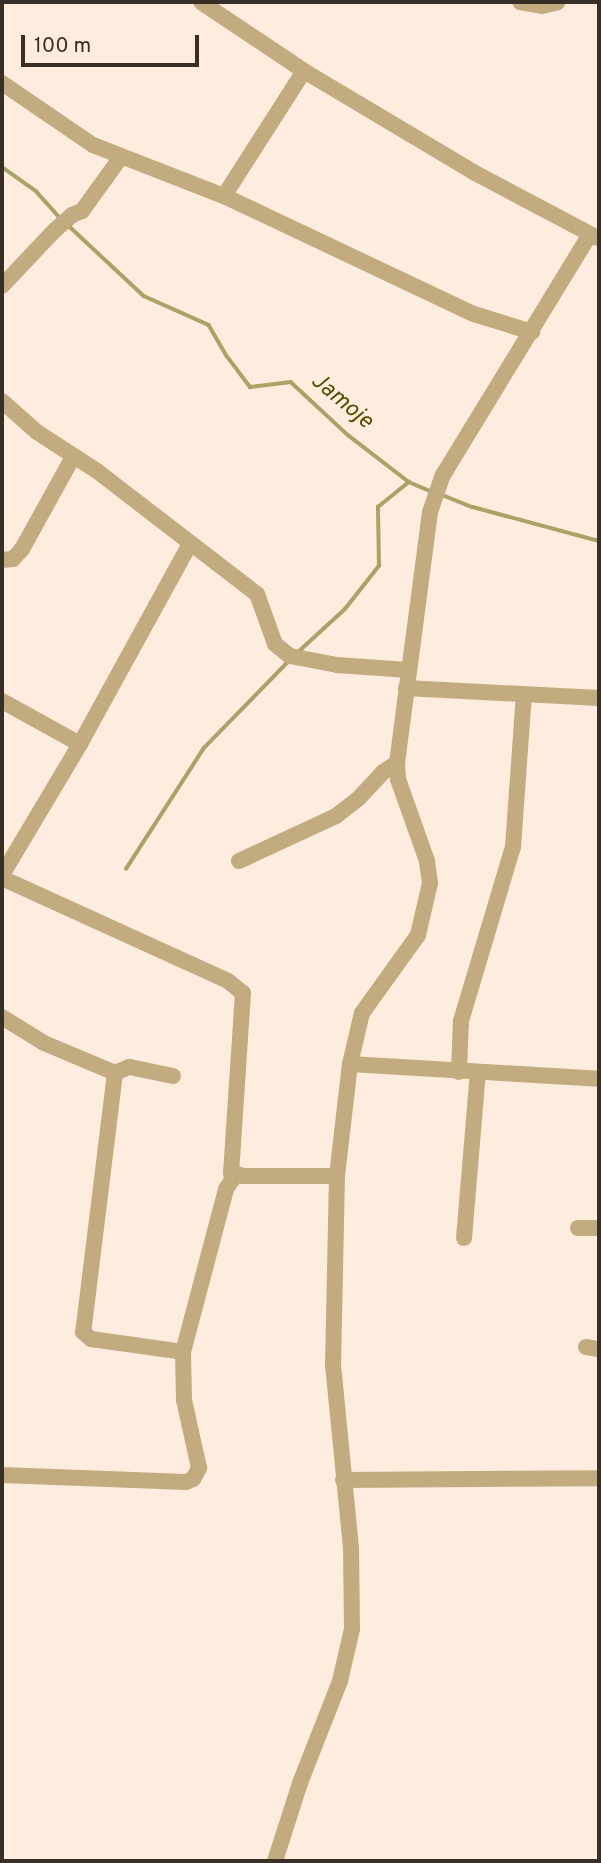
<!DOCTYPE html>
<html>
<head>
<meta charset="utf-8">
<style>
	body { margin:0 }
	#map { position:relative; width:601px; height:1863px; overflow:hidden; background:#feecde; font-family:Overpass,sans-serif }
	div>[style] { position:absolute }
	.stream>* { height:3.5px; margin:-1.75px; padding:0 1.75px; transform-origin:1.75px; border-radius:1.75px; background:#a7a466 }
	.minor>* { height:16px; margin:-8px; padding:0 8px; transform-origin:8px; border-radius:8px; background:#c1ab7f }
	span { translate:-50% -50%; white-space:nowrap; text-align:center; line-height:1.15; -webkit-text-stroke:5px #feecde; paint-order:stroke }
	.water-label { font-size:23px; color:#555000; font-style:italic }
	.frame { position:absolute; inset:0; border:4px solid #3a2f26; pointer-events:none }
	.scale { position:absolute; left:21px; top:35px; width:178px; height:32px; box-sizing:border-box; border:4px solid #3a2f26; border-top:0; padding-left:9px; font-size:21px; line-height:24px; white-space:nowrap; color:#3a2f26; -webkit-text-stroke:5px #feecde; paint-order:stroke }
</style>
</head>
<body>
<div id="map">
	<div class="stream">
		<i style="left:2px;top:167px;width:42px;rotate:35.2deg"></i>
		<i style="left:36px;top:191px;width:36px;rotate:48deg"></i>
		<i style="left:68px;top:225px;width:104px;rotate:43.1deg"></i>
		<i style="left:144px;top:296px;width:71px;rotate:24deg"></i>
		<i style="left:209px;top:325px;width:36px;rotate:60deg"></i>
		<i style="left:227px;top:356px;width:39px;rotate:53deg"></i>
		<i style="left:250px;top:387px;width:41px;rotate:-7deg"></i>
		<i style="left:291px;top:382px;width:78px;rotate:42.9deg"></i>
		<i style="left:348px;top:435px;width:77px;rotate:37.6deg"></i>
		<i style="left:409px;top:482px;width:26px;rotate:23deg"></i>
		<i style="left:440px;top:494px;width:35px;rotate:22deg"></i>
		<i style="left:473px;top:507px;width:131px;rotate:15.1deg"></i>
		<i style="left:297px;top:653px;width:65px;rotate:-42.5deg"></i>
		<i style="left:345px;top:609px;width:55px;rotate:-51.7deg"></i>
		<i style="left:379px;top:566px;width:59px;rotate:-91deg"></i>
		<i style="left:378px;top:507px;width:40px;rotate:-39deg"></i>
		<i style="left:126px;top:869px;width:144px;rotate:-57.2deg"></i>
		<i style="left:204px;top:748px;width:122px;rotate:-45.7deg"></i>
	</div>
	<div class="minor">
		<i style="left:201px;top:2px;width:124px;rotate:33.8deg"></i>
		<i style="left:304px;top:71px;width:199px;rotate:30.8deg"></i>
		<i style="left:475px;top:173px;width:139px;rotate:27.9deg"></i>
		<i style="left:520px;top:2px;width:22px;rotate:10deg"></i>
		<i style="left:542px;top:6px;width:16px;rotate:-14deg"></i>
		<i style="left:2px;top:83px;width:110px;rotate:34.3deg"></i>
		<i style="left:93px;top:145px;width:141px;rotate:21.3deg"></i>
		<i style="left:224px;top:196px;width:276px;rotate:25.3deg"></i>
		<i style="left:474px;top:314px;width:61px;rotate:17.2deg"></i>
		<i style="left:224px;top:196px;width:148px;rotate:-57.4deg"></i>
		<i style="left:2px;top:286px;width:77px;rotate:-46.6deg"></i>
		<i style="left:55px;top:230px;width:23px;rotate:-41deg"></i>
		<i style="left:72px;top:215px;width:11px;rotate:-22deg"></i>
		<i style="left:82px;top:211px;width:67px;rotate:-54.2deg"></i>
		<i style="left:2px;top:401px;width:47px;rotate:41.5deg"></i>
		<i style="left:37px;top:432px;width:72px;rotate:33deg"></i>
		<i style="left:97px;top:471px;width:202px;rotate:37.6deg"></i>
		<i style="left:257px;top:594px;width:53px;rotate:70.2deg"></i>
		<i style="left:275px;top:644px;width:19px;rotate:39deg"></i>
		<i style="left:290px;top:656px;width:48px;rotate:10.8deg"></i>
		<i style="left:337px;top:665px;width:71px;rotate:4deg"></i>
		<i style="left:2px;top:560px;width:11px;rotate:-5deg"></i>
		<i style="left:13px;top:559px;width:13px;rotate:-48deg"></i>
		<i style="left:22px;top:549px;width:105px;rotate:-61deg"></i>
		<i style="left:406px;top:688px;width:193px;rotate:3deg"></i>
		<i style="left:2px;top:701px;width:89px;rotate:28.9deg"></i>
		<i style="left:239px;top:861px;width:107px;rotate:-24.9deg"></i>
		<i style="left:336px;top:816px;width:28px;rotate:-38deg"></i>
		<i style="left:358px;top:799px;width:37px;rotate:-47deg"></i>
		<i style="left:383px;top:772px;width:17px;rotate:-33deg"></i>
		<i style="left:2px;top:875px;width:152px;rotate:-59.2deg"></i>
		<i style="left:80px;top:744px;width:228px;rotate:-61.2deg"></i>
		<i style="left:2px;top:878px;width:248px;rotate:24.5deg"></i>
		<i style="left:228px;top:981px;width:19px;rotate:39deg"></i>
		<i style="left:243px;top:993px;width:179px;rotate:93.8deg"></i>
		<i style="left:2px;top:1017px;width:49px;rotate:31.8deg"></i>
		<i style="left:44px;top:1043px;width:77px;rotate:22.9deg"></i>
		<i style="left:350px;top:1064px;width:249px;rotate:3.4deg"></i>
		<i style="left:459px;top:1072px;width:51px;rotate:-87.8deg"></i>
		<i style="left:461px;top:1021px;width:182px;rotate:-73.4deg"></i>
		<i style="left:513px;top:847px;width:153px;rotate:-85.9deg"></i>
		<i style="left:173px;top:1076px;width:45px;rotate:-168.4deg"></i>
		<i style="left:129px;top:1067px;width:15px;rotate:157deg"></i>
		<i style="left:115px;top:1073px;width:261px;rotate:97deg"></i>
		<i style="left:83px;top:1332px;width:11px;rotate:41deg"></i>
		<i style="left:91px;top:1339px;width:93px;rotate:8deg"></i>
		<i style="left:578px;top:1228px;width:21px"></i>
		<i style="left:464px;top:1238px;width:166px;rotate:-85.2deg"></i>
		<i style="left:586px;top:1347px;width:13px;rotate:9deg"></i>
		<i style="left:2px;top:1475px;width:184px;rotate:2.2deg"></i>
		<i style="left:186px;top:1482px;width:8px;rotate:-23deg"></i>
		<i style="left:193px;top:1479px;width:13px;rotate:-61deg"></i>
		<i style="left:199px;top:1468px;width:70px;rotate:-102.4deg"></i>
		<i style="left:184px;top:1400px;width:48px;rotate:-91.2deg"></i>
		<i style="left:183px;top:1352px;width:169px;rotate:-75.2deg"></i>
		<i style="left:226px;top:1189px;width:11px;rotate:-56deg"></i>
		<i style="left:232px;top:1180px;width:8px;rotate:-97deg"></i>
		<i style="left:231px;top:1172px;width:13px;rotate:18deg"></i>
		<i style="left:243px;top:1176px;width:94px"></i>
		<i style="left:343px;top:1480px;width:256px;rotate:-0.4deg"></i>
		<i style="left:275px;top:1861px;width:82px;rotate:-72.2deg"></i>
		<i style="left:300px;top:1783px;width:110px;rotate:-68.6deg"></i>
		<i style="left:340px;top:1681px;width:53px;rotate:-77deg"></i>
		<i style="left:352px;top:1629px;width:81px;rotate:-90.7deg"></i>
		<i style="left:351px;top:1548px;width:183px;rotate:-95.6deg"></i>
		<i style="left:333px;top:1366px;width:190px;rotate:-88.8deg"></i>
		<i style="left:337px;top:1176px;width:113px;rotate:-83.4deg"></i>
		<i style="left:350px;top:1064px;width:52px;rotate:-76.8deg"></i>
		<i style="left:362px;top:1013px;width:96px;rotate:-54.3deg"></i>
		<i style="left:418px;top:935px;width:53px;rotate:-77deg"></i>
		<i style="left:430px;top:883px;width:22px;rotate:-98deg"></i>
		<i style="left:427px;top:861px;width:87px;rotate:-109.5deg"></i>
		<i style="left:398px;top:779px;width:16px;rotate:-94deg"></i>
		<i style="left:397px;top:763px;width:253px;rotate:-82.5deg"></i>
		<i style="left:430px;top:512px;width:39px;rotate:-71deg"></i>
		<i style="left:443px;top:475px;width:282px;rotate:-58.6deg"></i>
	</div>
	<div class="water-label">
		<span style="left:341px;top:402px;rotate:40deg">Jamoje</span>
	</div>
	<div class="frame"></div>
	<div class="scale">100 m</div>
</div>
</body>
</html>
